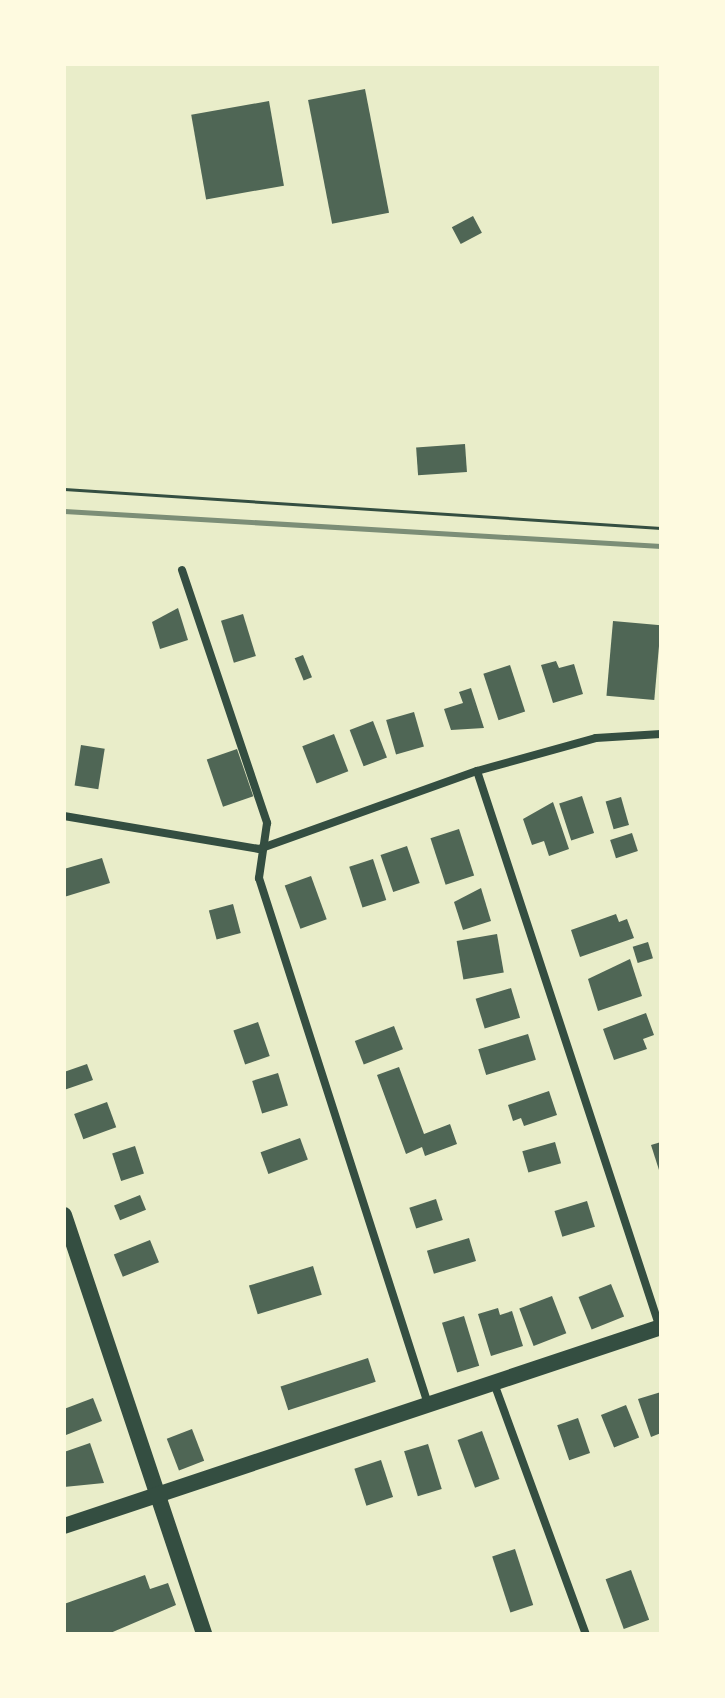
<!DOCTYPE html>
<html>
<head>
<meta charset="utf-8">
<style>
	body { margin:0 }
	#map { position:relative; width:725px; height:1698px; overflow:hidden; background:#e9edc9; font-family:"IBM Plex Sans",sans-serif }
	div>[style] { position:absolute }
	.building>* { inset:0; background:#4f6655; transform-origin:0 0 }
	.path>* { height:3px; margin:-1.5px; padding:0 1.5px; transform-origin:1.5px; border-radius:1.5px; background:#344e41 }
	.minor>* { height:8px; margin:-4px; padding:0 4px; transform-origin:4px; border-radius:4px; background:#344e41 }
	.secondary>* { height:16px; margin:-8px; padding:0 8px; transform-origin:8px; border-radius:8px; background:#344e41 }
	.rail>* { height:5px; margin:-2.5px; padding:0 2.5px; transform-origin:2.5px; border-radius:2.5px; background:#7c8e77 }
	span { translate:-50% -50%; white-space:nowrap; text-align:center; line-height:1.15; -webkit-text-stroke:6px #fefae0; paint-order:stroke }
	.frame { position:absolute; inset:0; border:66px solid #fefae0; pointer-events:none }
</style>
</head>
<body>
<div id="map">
	<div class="building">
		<i style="left:365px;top:89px;width:126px;height:58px;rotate:79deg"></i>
		<i style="left:269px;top:101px;width:86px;height:79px;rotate:80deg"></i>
		<i style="left:473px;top:216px;width:19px;height:24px;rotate:62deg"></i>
		<i style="left:465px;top:444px;width:28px;height:49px;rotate:86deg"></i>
		<i style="clip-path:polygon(178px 608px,188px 640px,160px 649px,152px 622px)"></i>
		<i style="left:243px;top:614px;width:44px;height:23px;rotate:73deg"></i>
		<i style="left:613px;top:621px;width:48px;height:75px;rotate:5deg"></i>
		<i style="left:303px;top:655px;width:24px;height:9px;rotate:68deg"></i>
		<i style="clip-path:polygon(556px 661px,559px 668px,574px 664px,583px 694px,553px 703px,541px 665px)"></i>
		<i style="left:510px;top:665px;width:49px;height:28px;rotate:72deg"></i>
		<i style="clip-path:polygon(471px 688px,484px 728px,451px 730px,444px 709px,463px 703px,459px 692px)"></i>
		<i style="left:414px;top:712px;width:36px;height:29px;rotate:74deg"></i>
		<i style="left:373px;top:721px;width:39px;height:25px;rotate:69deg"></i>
		<i style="left:334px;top:734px;width:40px;height:34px;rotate:69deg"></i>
		<i style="left:81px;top:745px;width:24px;height:41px;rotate:9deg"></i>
		<i style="left:237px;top:749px;width:50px;height:32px;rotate:71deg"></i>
		<i style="left:582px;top:796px;width:39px;height:24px;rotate:72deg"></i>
		<i style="left:621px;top:797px;width:29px;height:16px;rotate:74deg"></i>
		<i style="clip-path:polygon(553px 802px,569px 849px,549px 856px,544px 841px,532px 845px,523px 819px)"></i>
		<i style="left:459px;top:829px;width:49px;height:30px;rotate:72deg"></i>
		<i style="left:632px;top:833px;width:19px;height:23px;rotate:72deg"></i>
		<i style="left:407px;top:846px;width:39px;height:28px;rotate:71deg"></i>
		<i style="clip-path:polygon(102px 858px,110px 883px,64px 897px,64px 869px)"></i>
		<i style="left:373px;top:859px;width:43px;height:25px;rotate:72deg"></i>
		<i style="left:311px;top:876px;width:46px;height:28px;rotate:70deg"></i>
		<i style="clip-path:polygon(481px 888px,491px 921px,463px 930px,454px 902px)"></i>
		<i style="left:233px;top:904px;width:30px;height:25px;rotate:75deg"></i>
		<i style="clip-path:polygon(616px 914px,619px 922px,627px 919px,634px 938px,580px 957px,571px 930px)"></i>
		<i style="left:497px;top:934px;width:39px;height:41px;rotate:80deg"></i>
		<i style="left:648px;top:942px;width:17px;height:16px;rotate:73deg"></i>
		<i style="clip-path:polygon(630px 959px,642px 996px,598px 1011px,588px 979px)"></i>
		<i style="left:511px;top:988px;width:31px;height:37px;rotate:73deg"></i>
		<i style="clip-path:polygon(646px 1013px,654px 1035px,643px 1039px,647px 1049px,614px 1060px,603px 1029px)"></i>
		<i style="left:258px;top:1022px;width:36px;height:26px;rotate:71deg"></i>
		<i style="left:394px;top:1026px;width:25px;height:42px;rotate:69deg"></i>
		<i style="left:528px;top:1034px;width:27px;height:52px;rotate:73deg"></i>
		<i style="clip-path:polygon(87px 1064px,93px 1080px,64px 1090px,64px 1072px)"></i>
		<i style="clip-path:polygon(399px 1067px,424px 1134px,450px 1124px,457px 1144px,425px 1156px,422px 1147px,406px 1154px,377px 1075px)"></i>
		<i style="left:278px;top:1073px;width:34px;height:27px;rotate:73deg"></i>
		<i style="clip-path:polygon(549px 1091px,557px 1115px,524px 1126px,521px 1118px,513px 1121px,508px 1105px)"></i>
		<i style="left:107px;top:1102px;width:27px;height:35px;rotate:70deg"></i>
		<i style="left:300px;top:1138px;width:23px;height:42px;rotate:70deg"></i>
		<i style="left:555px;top:1142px;width:22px;height:34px;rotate:74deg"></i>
		<i style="clip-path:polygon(661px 1142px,661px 1169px,659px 1170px,651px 1145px)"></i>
		<i style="left:135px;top:1146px;width:29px;height:24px;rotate:72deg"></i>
		<i style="left:140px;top:1195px;width:16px;height:28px;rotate:68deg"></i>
		<i style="left:436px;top:1199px;width:22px;height:28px;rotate:72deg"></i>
		<i style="left:587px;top:1201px;width:27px;height:34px;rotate:73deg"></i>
		<i style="left:469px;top:1238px;width:24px;height:44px;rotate:73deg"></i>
		<i style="left:150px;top:1240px;width:24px;height:39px;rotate:68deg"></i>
		<i style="left:313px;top:1266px;width:30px;height:67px;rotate:73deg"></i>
		<i style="left:611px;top:1284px;width:35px;height:35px;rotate:68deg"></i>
		<i style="left:552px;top:1296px;width:40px;height:35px;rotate:69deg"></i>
		<i style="clip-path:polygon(498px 1308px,500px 1315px,512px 1311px,523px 1346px,491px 1356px,478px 1314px)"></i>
		<i style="left:464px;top:1316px;width:52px;height:23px;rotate:73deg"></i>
		<i style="left:368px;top:1358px;width:25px;height:92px;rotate:72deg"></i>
		<i style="clip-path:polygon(661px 1392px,661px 1433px,651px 1437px,638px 1399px)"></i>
		<i style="clip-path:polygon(93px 1398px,102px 1421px,66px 1435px,64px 1409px)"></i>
		<i style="left:626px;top:1405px;width:35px;height:27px;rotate:68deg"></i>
		<i style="left:578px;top:1418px;width:37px;height:22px;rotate:71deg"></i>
		<i style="left:192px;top:1429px;width:34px;height:27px;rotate:69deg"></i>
		<i style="left:482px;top:1431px;width:51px;height:26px;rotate:70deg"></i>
		<i style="clip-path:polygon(90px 1443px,104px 1483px,64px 1487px,64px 1452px)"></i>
		<i style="left:428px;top:1444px;width:47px;height:25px;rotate:73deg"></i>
		<i style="left:381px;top:1460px;width:39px;height:28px;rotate:72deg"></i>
		<i style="left:515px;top:1549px;width:59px;height:24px;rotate:72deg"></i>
		<i style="left:631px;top:1570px;width:53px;height:27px;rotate:70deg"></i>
		<i style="clip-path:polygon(145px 1575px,150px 1589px,168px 1583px,176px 1605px,108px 1634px,64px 1634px,64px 1604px)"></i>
	</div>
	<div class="path">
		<i style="left:64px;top:489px;width:598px;rotate:3.74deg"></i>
	</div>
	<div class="minor">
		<i style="left:182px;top:570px;width:267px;rotate:71.4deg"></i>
		<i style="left:267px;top:823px;width:56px;rotate:98.3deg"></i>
		<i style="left:259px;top:878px;width:552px;rotate:72.19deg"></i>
		<i style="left:477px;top:771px;width:586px;rotate:71.81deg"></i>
		<i style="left:64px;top:816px;width:198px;rotate:9.6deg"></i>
		<i style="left:259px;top:849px;width:232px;rotate:-19.7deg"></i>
		<i style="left:477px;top:771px;width:123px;rotate:-15.5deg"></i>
		<i style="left:596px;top:738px;width:65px;rotate:-3.5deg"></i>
		<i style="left:495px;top:1386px;width:264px;rotate:69.9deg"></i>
	</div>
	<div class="secondary">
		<i style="left:64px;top:1215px;width:442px;rotate:71.5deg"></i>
		<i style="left:64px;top:1526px;width:629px;rotate:-18.43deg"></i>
	</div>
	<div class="rail">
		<i style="left:64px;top:511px;width:598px;rotate:3.36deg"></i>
	</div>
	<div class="frame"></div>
</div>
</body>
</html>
